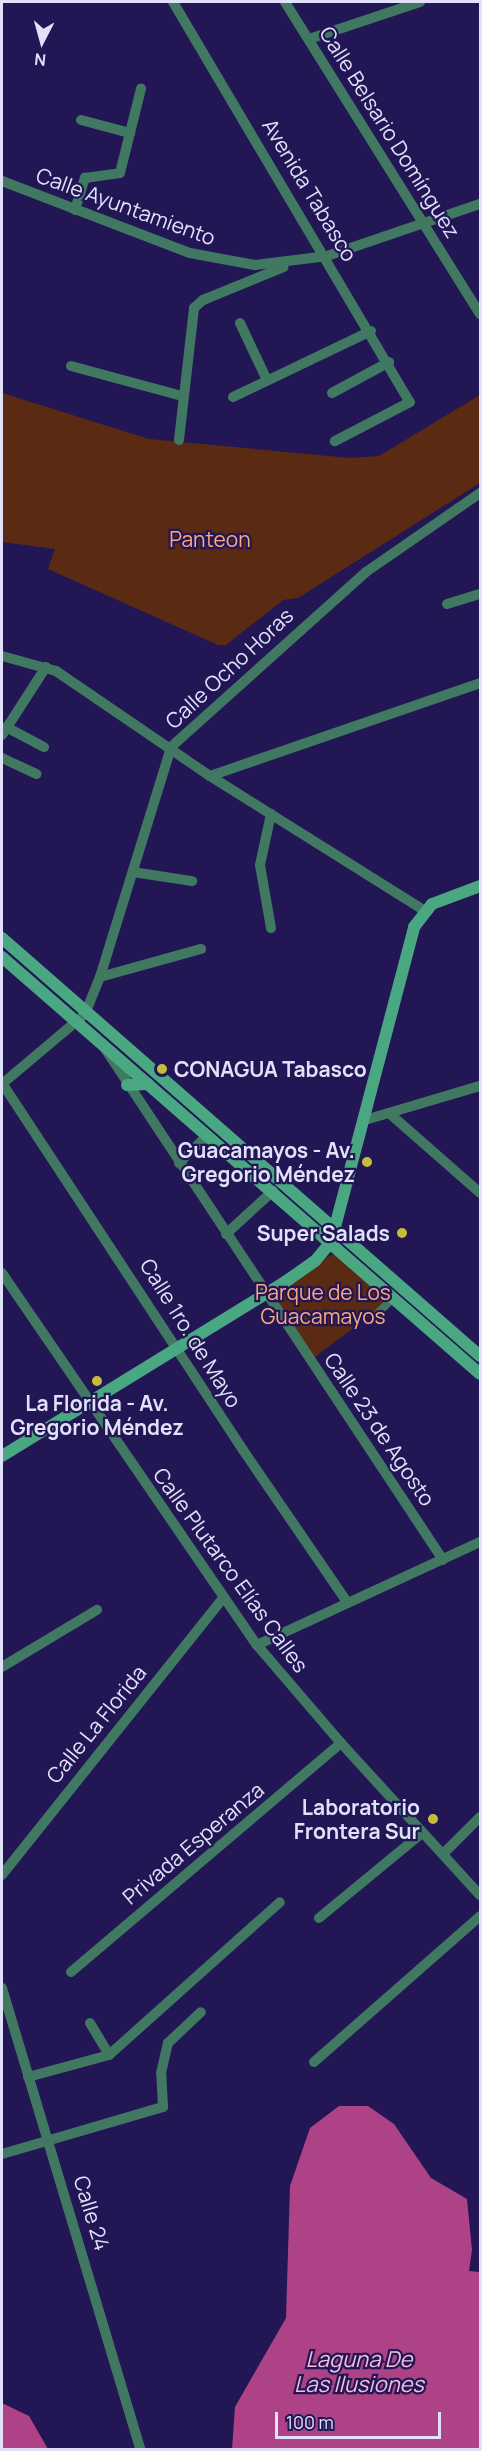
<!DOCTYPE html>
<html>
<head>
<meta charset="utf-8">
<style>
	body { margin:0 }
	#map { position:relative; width:482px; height:2451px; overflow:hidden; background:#221655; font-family:Manrope,sans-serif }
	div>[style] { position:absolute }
	.green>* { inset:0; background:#5a2a13 }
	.water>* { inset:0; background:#ad4386 }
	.pedestrian>* { height:8px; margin:-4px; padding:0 4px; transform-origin:4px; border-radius:4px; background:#407861 }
	.minor>* { height:10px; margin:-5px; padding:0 5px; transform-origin:5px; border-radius:5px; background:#407861 }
	.secondary>* { height:12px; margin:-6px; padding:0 6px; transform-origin:6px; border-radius:6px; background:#49a882 }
	.dots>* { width:16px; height:16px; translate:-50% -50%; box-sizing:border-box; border:3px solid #221655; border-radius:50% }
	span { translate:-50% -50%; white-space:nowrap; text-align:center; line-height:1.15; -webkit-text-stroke:4.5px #221655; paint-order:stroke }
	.street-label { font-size:21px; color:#e1e2fa }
	.park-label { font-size:21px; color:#fba781 }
	.poi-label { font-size:21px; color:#e1e2fa; font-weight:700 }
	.left { translate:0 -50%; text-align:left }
	.right { translate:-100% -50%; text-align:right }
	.water-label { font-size:22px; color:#f6bedc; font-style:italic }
	.frame { position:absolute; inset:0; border:3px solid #e1e2fa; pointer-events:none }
	.north { position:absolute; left:12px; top:12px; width:60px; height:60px; -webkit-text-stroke:4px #221655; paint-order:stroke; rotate:186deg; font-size:16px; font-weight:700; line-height:24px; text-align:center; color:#e1e2fa }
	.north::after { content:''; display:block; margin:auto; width:21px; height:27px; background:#e1e2fa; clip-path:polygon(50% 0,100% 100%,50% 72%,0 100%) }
	.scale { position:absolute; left:275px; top:2412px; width:166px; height:27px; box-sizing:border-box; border:3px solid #e1e2fa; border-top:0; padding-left:8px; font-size:18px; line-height:21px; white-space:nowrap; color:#e1e2fa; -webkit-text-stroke:4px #221655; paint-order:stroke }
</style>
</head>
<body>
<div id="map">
	<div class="green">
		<i style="clip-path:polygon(2px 393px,149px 439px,350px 458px,379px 456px,480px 395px,480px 483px,298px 598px,283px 600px,226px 645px,218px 645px,48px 569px,55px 549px,2px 542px)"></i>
		<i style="clip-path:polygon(341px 1250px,394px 1297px,311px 1360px,266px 1291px)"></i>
	</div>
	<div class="water">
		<i style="clip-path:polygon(339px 2106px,368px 2106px,394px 2124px,431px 2178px,467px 2199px,472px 2250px,469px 2271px,480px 2272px,480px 2449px,232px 2449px,235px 2407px,286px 2318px,290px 2186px,310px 2128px)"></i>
		<i style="clip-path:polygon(2px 2403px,29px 2416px,48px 2449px,2px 2449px)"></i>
	</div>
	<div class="pedestrian">
		<i style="left:376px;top:1315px;width:25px;rotate:-45deg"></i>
	</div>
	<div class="minor">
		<i style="left:173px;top:2px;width:465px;rotate:59.4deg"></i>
		<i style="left:410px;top:402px;width:85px;rotate:152.5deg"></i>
		<i style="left:285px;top:2px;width:368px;rotate:58deg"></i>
		<i style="left:309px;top:39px;width:117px;rotate:-18.4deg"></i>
		<i style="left:81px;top:120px;width:51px;rotate:14.9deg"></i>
		<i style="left:2px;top:181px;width:201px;rotate:21deg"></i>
		<i style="left:190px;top:253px;width:66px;rotate:10.5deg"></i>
		<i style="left:255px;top:265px;width:73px;rotate:-7.1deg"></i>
		<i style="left:327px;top:256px;width:162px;rotate:-18.8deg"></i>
		<i style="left:75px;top:210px;width:34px;rotate:-73deg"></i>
		<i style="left:85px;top:178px;width:35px;rotate:-8deg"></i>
		<i style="left:120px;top:173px;width:87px;rotate:-76deg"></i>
		<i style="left:240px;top:323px;width:63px;rotate:64.7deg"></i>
		<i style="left:71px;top:366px;width:115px;rotate:15.1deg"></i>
		<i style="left:332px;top:393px;width:65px;rotate:-28.5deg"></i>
		<i style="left:233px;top:397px;width:153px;rotate:-25.6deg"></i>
		<i style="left:179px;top:440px;width:133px;rotate:-83.5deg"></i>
		<i style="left:194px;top:308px;width:12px;rotate:-42deg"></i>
		<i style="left:203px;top:300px;width:87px;rotate:-22.2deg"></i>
		<i style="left:447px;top:604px;width:34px;rotate:-17deg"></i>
		<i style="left:2px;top:656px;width:56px;rotate:15.5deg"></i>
		<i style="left:56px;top:671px;width:186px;rotate:34.3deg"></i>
		<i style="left:210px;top:776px;width:254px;rotate:32.1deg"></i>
		<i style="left:6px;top:727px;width:43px;rotate:27.8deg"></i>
		<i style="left:2px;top:735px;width:81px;rotate:-57.1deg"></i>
		<i style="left:2px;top:758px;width:38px;rotate:25deg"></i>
		<i style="left:210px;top:776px;width:286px;rotate:-19deg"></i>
		<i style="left:271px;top:814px;width:52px;rotate:102.2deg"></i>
		<i style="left:260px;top:865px;width:64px;rotate:80.1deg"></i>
		<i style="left:133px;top:872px;width:60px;rotate:8.7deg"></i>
		<i style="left:100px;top:977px;width:105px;rotate:-15.5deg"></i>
		<i style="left:106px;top:1050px;width:611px;rotate:56.54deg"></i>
		<i style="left:2px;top:1083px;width:439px;rotate:56.7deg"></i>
		<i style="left:243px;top:1450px;width:184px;rotate:55.6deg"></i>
		<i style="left:2px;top:1084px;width:109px;rotate:-40.1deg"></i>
		<i style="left:85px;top:1014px;width:40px;rotate:-68deg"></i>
		<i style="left:100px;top:977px;width:241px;rotate:-72.8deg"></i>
		<i style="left:171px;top:747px;width:262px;rotate:-41.9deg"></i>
		<i style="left:366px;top:572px;width:139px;rotate:-34.7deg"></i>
		<i style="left:389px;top:1113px;width:121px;rotate:41.3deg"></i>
		<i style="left:365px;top:1120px;width:120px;rotate:-16.5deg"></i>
		<i style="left:179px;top:1163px;width:40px;rotate:-44deg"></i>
		<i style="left:226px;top:1234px;width:64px;rotate:-42.5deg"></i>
		<i style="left:2px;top:1273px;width:451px;rotate:55.6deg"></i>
		<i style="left:257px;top:1645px;width:129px;rotate:49.4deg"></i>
		<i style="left:341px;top:1743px;width:206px;rotate:47.6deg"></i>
		<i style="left:257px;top:1645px;width:246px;rotate:-24.8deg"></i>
		<i style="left:2px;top:1667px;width:111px;rotate:-31deg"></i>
		<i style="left:443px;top:1854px;width:52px;rotate:-45deg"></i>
		<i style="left:2px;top:1875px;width:354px;rotate:-51.4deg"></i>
		<i style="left:319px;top:1918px;width:134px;rotate:-39.5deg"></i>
		<i style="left:71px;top:1972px;width:354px;rotate:-40.3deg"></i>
		<i style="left:2px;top:1988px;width:482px;rotate:73.3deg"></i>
		<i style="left:90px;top:2023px;width:37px;rotate:59deg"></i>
		<i style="left:314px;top:2062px;width:221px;rotate:-41.3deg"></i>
		<i style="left:28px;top:2077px;width:84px;rotate:-15.2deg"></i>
		<i style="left:109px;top:2055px;width:229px;rotate:-41.8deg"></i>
		<i style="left:2px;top:2154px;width:168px;rotate:-16.3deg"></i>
		<i style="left:163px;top:2107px;width:34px;rotate:-93deg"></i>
		<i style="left:161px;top:2073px;width:31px;rotate:-77deg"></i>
		<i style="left:168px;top:2043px;width:45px;rotate:-43.2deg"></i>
	</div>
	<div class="secondary">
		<i style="left:2px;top:938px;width:635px;rotate:41.17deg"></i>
		<i style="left:2px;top:957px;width:634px;rotate:41.1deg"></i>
		<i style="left:127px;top:1085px;width:21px;rotate:-3deg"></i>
		<i style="left:2px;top:1456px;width:332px;rotate:-31.6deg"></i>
		<i style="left:285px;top:1282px;width:37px;rotate:-35deg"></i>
		<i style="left:315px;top:1261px;width:25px;rotate:-50deg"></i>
		<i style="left:331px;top:1242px;width:326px;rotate:-75.2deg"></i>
		<i style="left:414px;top:927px;width:29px;rotate:-52deg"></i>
		<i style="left:432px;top:904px;width:51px;rotate:-20.6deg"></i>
	</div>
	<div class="dots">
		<i style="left:162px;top:1069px;background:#c6bc3c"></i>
		<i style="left:367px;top:1162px;background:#c6bc3c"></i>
		<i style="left:402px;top:1233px;background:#c6bc3c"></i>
		<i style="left:97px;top:1381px;background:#c6bc3c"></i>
		<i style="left:433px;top:1819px;background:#c6bc3c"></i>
	</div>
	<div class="street-label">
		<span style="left:390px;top:132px;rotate:58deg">Calle Belsario Domínguez</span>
		<span style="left:310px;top:190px;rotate:59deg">Avenida Tabasco</span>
		<span style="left:126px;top:206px;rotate:20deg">Calle Ayuntamiento</span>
		<span style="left:229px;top:668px;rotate:-43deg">Calle Ocho Horas</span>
		<span style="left:191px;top:1333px;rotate:58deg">Calle 1ro. de Mayo</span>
		<span style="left:380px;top:1429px;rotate:56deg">Calle 23 de Agosto</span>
		<span style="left:231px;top:1570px;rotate:54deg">Calle Plutarco Elías Calles</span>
		<span style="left:96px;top:1724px;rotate:-51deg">Calle La Florida</span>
		<span style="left:193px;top:1843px;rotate:-40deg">Privada Esperanza</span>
		<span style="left:92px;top:2213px;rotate:73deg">Calle 24</span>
	</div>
	<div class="park-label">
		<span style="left:210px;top:539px">Panteon</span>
		<span style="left:323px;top:1304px">Parque de Los<br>Guacamayos</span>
	</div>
	<div class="poi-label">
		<span class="left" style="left:174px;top:1069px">CONAGUA Tabasco</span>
		<span class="right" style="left:355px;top:1162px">Guacamayos - Av.<br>Gregorio Méndez</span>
		<span class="right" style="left:390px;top:1233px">Super Salads</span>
		<span style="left:97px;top:1415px">La Florida - Av.<br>Gregorio Méndez</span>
		<span class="right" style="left:420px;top:1819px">Laboratorio<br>Frontera Sur</span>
	</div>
	<div class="water-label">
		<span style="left:359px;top:2372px">Laguna De<br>Las Ilusiones</span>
	</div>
	<div class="frame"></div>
	<div class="north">N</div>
	<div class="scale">100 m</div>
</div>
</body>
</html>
